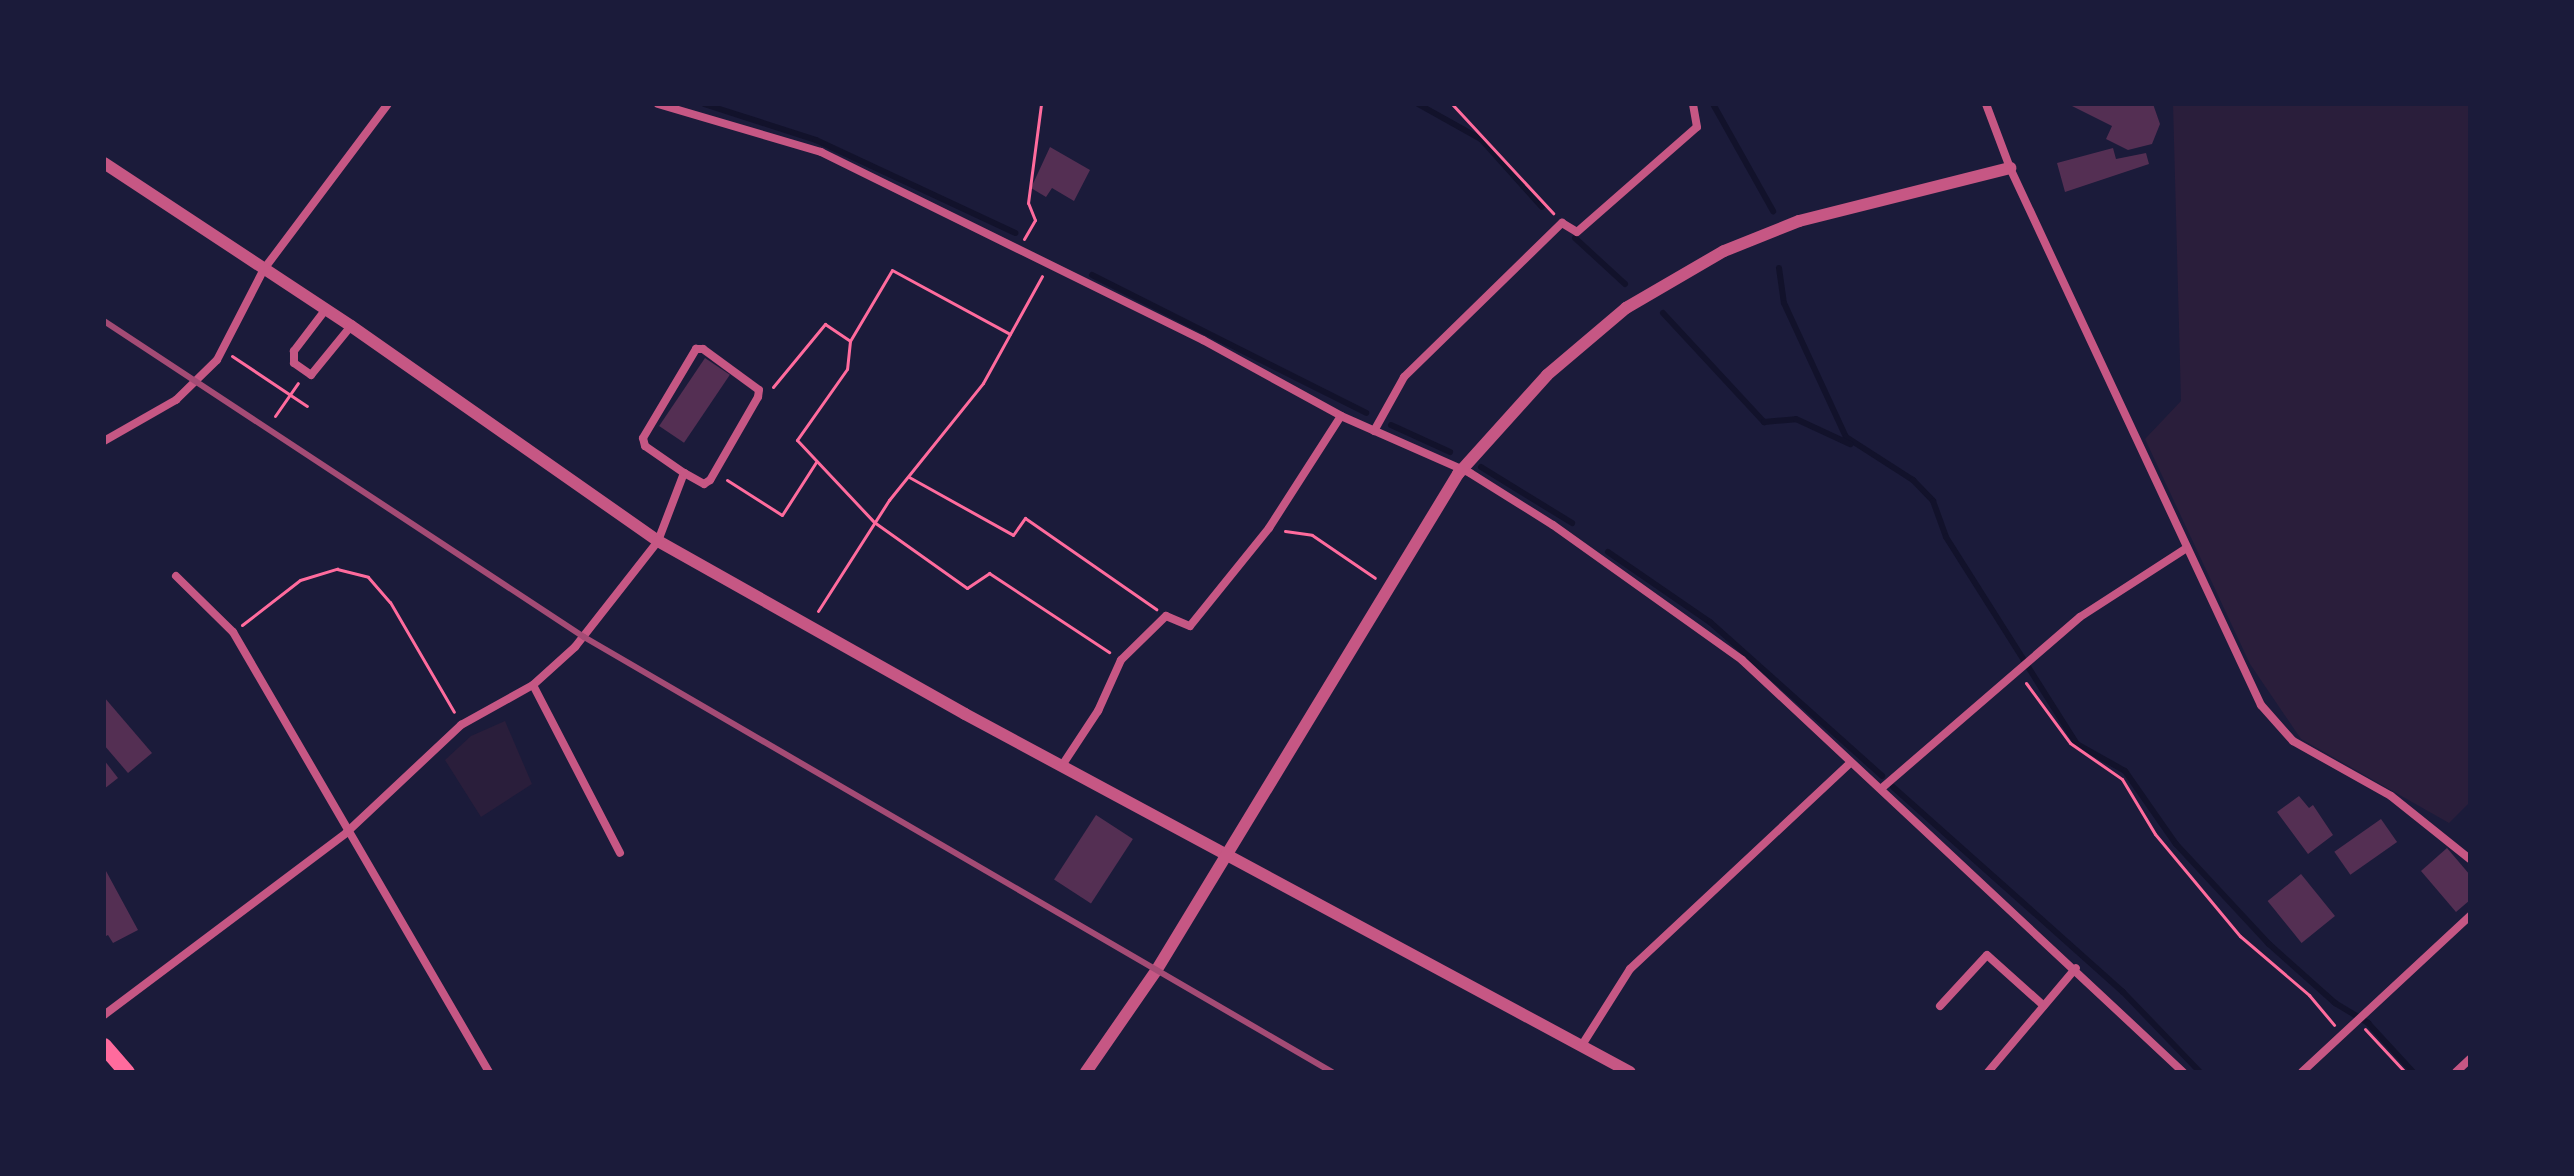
<!DOCTYPE html>
<html>
<head>
<meta charset="utf-8">
<style>
	body { margin:0 }
	#map { position:relative; width:2574px; height:1176px; overflow:hidden; background:#1b1b3a; font-family:"Source Sans 3",sans-serif }
	div>[style] { position:absolute }
	.green>* { inset:0; background:#2a1e3b }
	.stream>* { height:6px; margin:-3px; padding:0 3px; transform-origin:3px; border-radius:3px; background:#12122b }
	.building>* { inset:0; background:#542f53; transform-origin:0 0 }
	.path>* { height:3px; margin:-1.5px; padding:0 1.5px; transform-origin:1.5px; border-radius:1.5px; background:#ff6b9d }
	.minor>* { height:8px; margin:-4px; padding:0 4px; transform-origin:4px; border-radius:4px; background:#c65784 }
	.tertiary>* { height:12px; margin:-6px; padding:0 6px; transform-origin:6px; border-radius:6px; background:#c65784 }
	.trunk>* { height:16px; margin:-8px; padding:0 8px; transform-origin:8px; border-radius:8px; background:#ff6b9d }
	.rail>* { height:6px; margin:-3px; padding:0 3px; transform-origin:3px; border-radius:3px; background:#a44b75 }
	span { translate:-50% -50%; white-space:nowrap; text-align:center; line-height:1.15; -webkit-text-stroke:6px #1b1b3a; paint-order:stroke }
	.frame { position:absolute; inset:0; border:106px solid #1b1b3a; pointer-events:none }
</style>
</head>
<body>
<div id="map">
	<div class="green">
		<i style="clip-path:polygon(2173px 104px,2470px 104px,2470px 802px,2449px 823px,2301px 739px,2250px 664px,2145px 439px,2181px 401px)"></i>
		<i style="clip-path:polygon(505px 721px,532px 784px,481px 817px,445px 760px,471px 736px)"></i>
	</div>
	<div class="stream">
		<i style="left:704px;top:104px;width:118px;rotate:17.8deg"></i>
		<i style="left:816px;top:140px;width:220px;rotate:25deg"></i>
		<i style="left:1418px;top:104px;width:72px;rotate:29.1deg"></i>
		<i style="left:1481px;top:139px;width:91px;rotate:48.1deg"></i>
		<i style="left:1713px;top:104px;width:123px;rotate:60.7deg"></i>
		<i style="left:1575px;top:238px;width:68px;rotate:42.6deg"></i>
		<i style="left:1779px;top:268px;width:35px;rotate:82deg"></i>
		<i style="left:1784px;top:303px;width:148px;rotate:65.2deg"></i>
		<i style="left:1846px;top:437px;width:80px;rotate:32.7deg"></i>
		<i style="left:1913px;top:480px;width:29px;rotate:46deg"></i>
		<i style="left:1933px;top:501px;width:38px;rotate:70deg"></i>
		<i style="left:1946px;top:537px;width:245px;rotate:57.7deg"></i>
		<i style="left:2077px;top:744px;width:55px;rotate:29.4deg"></i>
		<i style="left:2125px;top:771px;width:89px;rotate:55.1deg"></i>
		<i style="left:2176px;top:844px;width:137px;rotate:47.1deg"></i>
		<i style="left:2269px;top:944px;width:89px;rotate:41.8deg"></i>
		<i style="left:2335px;top:1003px;width:39px;rotate:31deg"></i>
		<i style="left:2368px;top:1023px;width:67px;rotate:47.4deg"></i>
		<i style="left:1092px;top:275px;width:307px;rotate:26.7deg"></i>
		<i style="left:1663px;top:313px;width:149px;rotate:47.2deg"></i>
		<i style="left:1764px;top:422px;width:32px;rotate:-5deg"></i>
		<i style="left:1796px;top:419px;width:60px;rotate:24.8deg"></i>
		<i style="left:1391px;top:425px;width:65px;rotate:24.6deg"></i>
		<i style="left:1481px;top:467px;width:107px;rotate:31.6deg"></i>
		<i style="left:1608px;top:552px;width:124px;rotate:34.5deg"></i>
		<i style="left:1710px;top:622px;width:231px;rotate:41.8deg"></i>
		<i style="left:1893px;top:787px;width:308px;rotate:41.7deg"></i>
		<i style="left:2123px;top:992px;width:111px;rotate:46.1deg"></i>
	</div>
	<div class="building">
		<i style="clip-path:polygon(2068px 104px,2153px 104px,2160px 124px,2152px 144px,2128px 150px,2106px 139px,2112px 126px)"></i>
		<i style="clip-path:polygon(1050px 147px,1090px 170px,1074px 201px,1052px 188px,1046px 197px,1031px 188px)"></i>
		<i style="clip-path:polygon(2113px 148px,2116px 159px,2146px 153px,2149px 164px,2065px 192px,2057px 163px)"></i>
		<i style="left:705px;top:358px;width:30px;height:82px;rotate:34deg"></i>
		<i style="clip-path:polygon(104px 697px,152px 753px,128px 773px,104px 745px)"></i>
		<i style="clip-path:polygon(104px 760px,118px 778px,104px 789px)"></i>
		<i style="clip-path:polygon(2299px 796px,2309px 808px,2313px 805px,2333px 835px,2308px 854px,2277px 812px)"></i>
		<i style="left:1096px;top:815px;width:44px;height:77px;rotate:33deg"></i>
		<i style="left:2381px;top:819px;width:28px;height:57px;rotate:55deg"></i>
		<i style="clip-path:polygon(2447px 848px,2470px 875px,2470px 900px,2456px 912px,2421px 871px)"></i>
		<i style="clip-path:polygon(106px 871px,138px 930px,113px 943px,108px 935px,104px 937px)"></i>
		<i style="left:2301px;top:874px;width:54px;height:43px;rotate:51deg"></i>
	</div>
	<div class="path">
		<i style="left:1452px;top:104px;width:149px;rotate:47.2deg"></i>
		<i style="left:1024px;top:239px;width:22px;rotate:-60deg"></i>
		<i style="left:1035px;top:220px;width:18px;rotate:-112deg"></i>
		<i style="left:1028px;top:203px;width:100px;rotate:-82.5deg"></i>
		<i style="left:850px;top:341px;width:28px;rotate:96deg"></i>
		<i style="left:847px;top:369px;width:87px;rotate:125.2deg"></i>
		<i style="left:797px;top:440px;width:112px;rotate:46.8deg"></i>
		<i style="left:874px;top:522px;width:114px;rotate:35.4deg"></i>
		<i style="left:967px;top:588px;width:27px;rotate:-34deg"></i>
		<i style="left:989px;top:573px;width:144px;rotate:33.4deg"></i>
		<i style="left:232px;top:356px;width:90px;rotate:33.7deg"></i>
		<i style="left:773px;top:387px;width:82px;rotate:-50.5deg"></i>
		<i style="left:825px;top:324px;width:30px;rotate:34deg"></i>
		<i style="left:850px;top:341px;width:82px;rotate:-59.4deg"></i>
		<i style="left:892px;top:270px;width:134px;rotate:28.5deg"></i>
		<i style="left:275px;top:416px;width:40px;rotate:-55.1deg"></i>
		<i style="left:909px;top:477px;width:119px;rotate:29.1deg"></i>
		<i style="left:1013px;top:535px;width:21px;rotate:-55deg"></i>
		<i style="left:1025px;top:518px;width:160px;rotate:34.8deg"></i>
		<i style="left:727px;top:480px;width:65px;rotate:32.5deg"></i>
		<i style="left:782px;top:515px;width:63px;rotate:-57.3deg"></i>
		<i style="left:1285px;top:531px;width:27px;rotate:8deg"></i>
		<i style="left:1312px;top:535px;width:76px;rotate:34.3deg"></i>
		<i style="left:818px;top:611px;width:132px;rotate:-57.4deg"></i>
		<i style="left:889px;top:500px;width:150px;rotate:-51.2deg"></i>
		<i style="left:983px;top:383px;width:122px;rotate:-61.1deg"></i>
		<i style="left:242px;top:625px;width:73px;rotate:-37.8deg"></i>
		<i style="left:300px;top:580px;width:39px;rotate:-17deg"></i>
		<i style="left:337px;top:569px;width:32px;rotate:14deg"></i>
		<i style="left:368px;top:577px;width:33px;rotate:49deg"></i>
		<i style="left:390px;top:602px;width:127px;rotate:59.8deg"></i>
		<i style="left:2026px;top:683px;width:74px;rotate:53.7deg"></i>
		<i style="left:2070px;top:743px;width:63px;rotate:34.7deg"></i>
		<i style="left:2122px;top:779px;width:64px;rotate:59deg"></i>
		<i style="left:2155px;top:834px;width:133px;rotate:50.2deg"></i>
		<i style="left:2240px;top:936px;width:91px;rotate:40.5deg"></i>
		<i style="left:2309px;top:995px;width:39px;rotate:50deg"></i>
		<i style="left:2365px;top:1029px;width:59px;rotate:47.1deg"></i>
	</div>
	<div class="minor">
		<i style="left:658px;top:104px;width:170px;rotate:16.4deg"></i>
		<i style="left:821px;top:152px;width:426px;rotate:26.2deg"></i>
		<i style="left:1203px;top:340px;width:158px;rotate:28.8deg"></i>
		<i style="left:1341px;top:416px;width:141px;rotate:23.8deg"></i>
		<i style="left:1470px;top:473px;width:98px;rotate:32.1deg"></i>
		<i style="left:1553px;top:525px;width:232px;rotate:35.5deg"></i>
		<i style="left:1742px;top:660px;width:604px;rotate:43.05deg"></i>
		<i style="left:1986px;top:104px;width:68px;rotate:69.4deg"></i>
		<i style="left:2010px;top:168px;width:593px;rotate:64.95deg"></i>
		<i style="left:2261px;top:705px;width:48px;rotate:48.4deg"></i>
		<i style="left:2293px;top:741px;width:112px;rotate:29.3deg"></i>
		<i style="left:2391px;top:796px;width:101px;rotate:38.6deg"></i>
		<i style="left:326px;top:309px;width:53px;rotate:127.3deg"></i>
		<i style="left:294px;top:351px;width:12px;rotate:90deg"></i>
		<i style="left:294px;top:363px;width:21px;rotate:35deg"></i>
		<i style="left:311px;top:375px;width:63px;rotate:-50.8deg"></i>
		<i style="left:1374px;top:431px;width:62px;rotate:-60.9deg"></i>
		<i style="left:1404px;top:377px;width:221px;rotate:-44.3deg"></i>
		<i style="left:1562px;top:223px;width:17px;rotate:31deg"></i>
		<i style="left:1577px;top:232px;width:159px;rotate:-41.2deg"></i>
		<i style="left:1697px;top:127px;width:23px;rotate:-100deg"></i>
		<i style="left:104px;top:441px;width:83px;rotate:-29.7deg"></i>
		<i style="left:176px;top:400px;width:57px;rotate:-44.3deg"></i>
		<i style="left:217px;top:360px;width:102px;rotate:-62.7deg"></i>
		<i style="left:264px;top:269px;width:206px;rotate:-53.1deg"></i>
		<i style="left:176px;top:576px;width:80px;rotate:44.5deg"></i>
		<i style="left:233px;top:632px;width:509px;rotate:59.81deg"></i>
		<i style="left:533px;top:685px;width:189px;rotate:62.6deg"></i>
		<i style="left:1063px;top:764px;width:64px;rotate:-56.6deg"></i>
		<i style="left:1098px;top:711px;width:56px;rotate:-65.7deg"></i>
		<i style="left:1121px;top:660px;width:63px;rotate:-44.4deg"></i>
		<i style="left:1166px;top:616px;width:26px;rotate:23deg"></i>
		<i style="left:1190px;top:626px;width:126px;rotate:-51.1deg"></i>
		<i style="left:1269px;top:528px;width:133px;rotate:-57.3deg"></i>
		<i style="left:1883px;top:787px;width:260px;rotate:-40.8deg"></i>
		<i style="left:2080px;top:617px;width:125px;rotate:-32.9deg"></i>
		<i style="left:1940px;top:1006px;width:69px;rotate:-47.3deg"></i>
		<i style="left:1987px;top:955px;width:76px;rotate:41.8deg"></i>
		<i style="left:104px;top:1015px;width:303px;rotate:-36.9deg"></i>
		<i style="left:346px;top:833px;width:158px;rotate:-43.2deg"></i>
		<i style="left:461px;top:725px;width:82px;rotate:-29.1deg"></i>
		<i style="left:533px;top:685px;width:57px;rotate:-42.1deg"></i>
		<i style="left:575px;top:647px;width:135px;rotate:-51.9deg"></i>
		<i style="left:658px;top:541px;width:73px;rotate:-69.1deg"></i>
		<i style="left:684px;top:473px;width:47px;rotate:-145.3deg"></i>
		<i style="left:645px;top:446px;width:8px;rotate:-104deg"></i>
		<i style="left:643px;top:438px;width:104px;rotate:-59.2deg"></i>
		<i style="left:696px;top:349px;width:7px"></i>
		<i style="left:703px;top:349px;width:69px;rotate:36.2deg"></i>
		<i style="left:759px;top:390px;width:7px;rotate:98deg"></i>
		<i style="left:758px;top:397px;width:96px;rotate:120deg"></i>
		<i style="left:710px;top:480px;width:7px;rotate:146deg"></i>
		<i style="left:704px;top:484px;width:23px;rotate:-151deg"></i>
		<i style="left:1582px;top:1045px;width:90px;rotate:-57.7deg"></i>
		<i style="left:1630px;top:969px;width:301px;rotate:-43.1deg"></i>
		<i style="left:1988px;top:1072px;width:136px;rotate:-49.8deg"></i>
		<i style="left:2302px;top:1072px;width:229px;rotate:-42.9deg"></i>
		<i style="left:2456px;top:1072px;width:19px;rotate:-43deg"></i>
	</div>
	<div class="tertiary">
		<i style="left:104px;top:163px;width:296px;rotate:33.4deg"></i>
		<i style="left:351px;top:326px;width:375px;rotate:35deg"></i>
		<i style="left:658px;top:541px;width:352px;rotate:29.4deg"></i>
		<i style="left:965px;top:714px;width:755px;rotate:28.3deg"></i>
		<i style="left:1086px;top:1072px;width:123px;rotate:-55.3deg"></i>
		<i style="left:1156px;top:971px;width:582px;rotate:-58.72deg"></i>
		<i style="left:1458px;top:474px;width:133px;rotate:-48deg"></i>
		<i style="left:1547px;top:375px;width:104px;rotate:-40.3deg"></i>
		<i style="left:1626px;top:308px;width:113px;rotate:-30.2deg"></i>
		<i style="left:1724px;top:251px;width:81px;rotate:-21.8deg"></i>
		<i style="left:1799px;top:221px;width:218px;rotate:-14.1deg"></i>
	</div>
	<div class="trunk">
		<i style="left:104px;top:1046px;width:35px;rotate:49deg"></i>
	</div>
	<div class="rail">
		<i style="left:104px;top:321px;width:575px;rotate:33.36deg"></i>
		<i style="left:584px;top:637px;width:865px;rotate:30.18deg"></i>
	</div>
	<div class="frame"></div>
</div>
</body>
</html>
